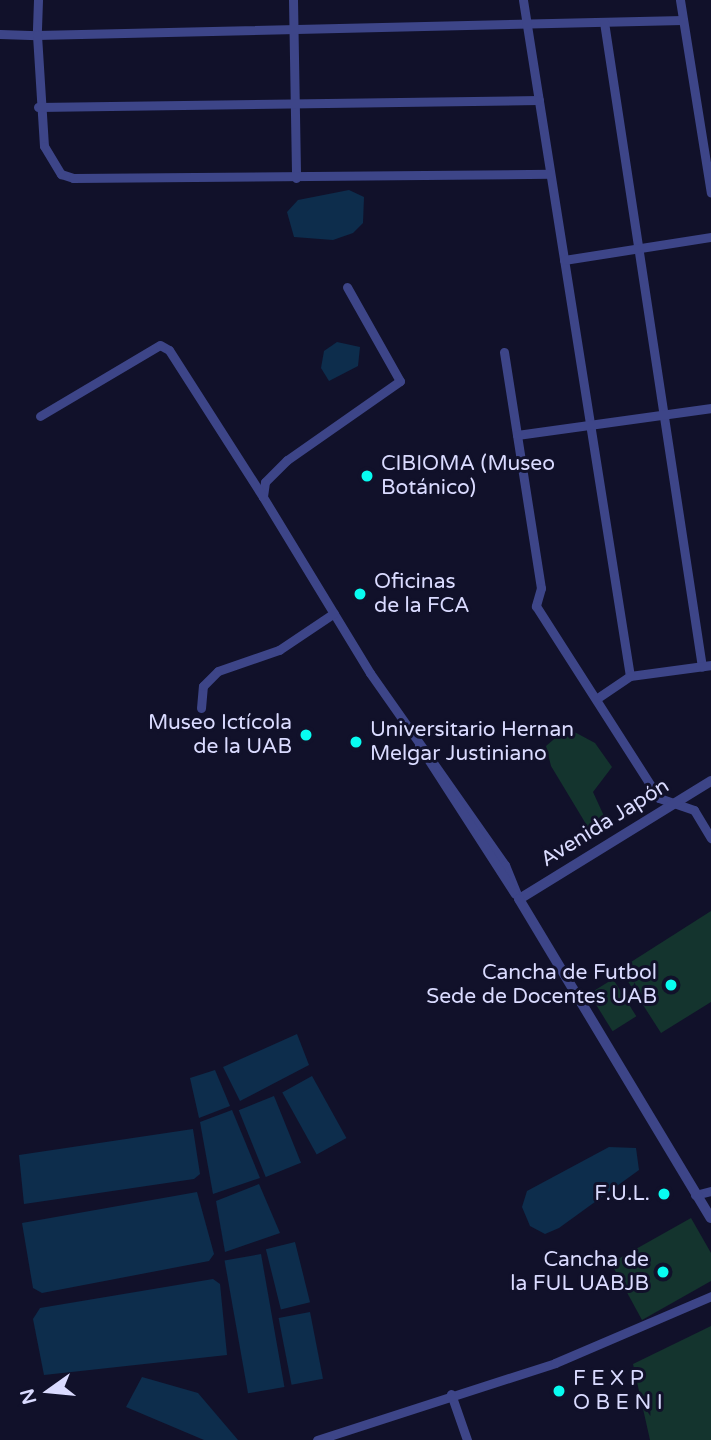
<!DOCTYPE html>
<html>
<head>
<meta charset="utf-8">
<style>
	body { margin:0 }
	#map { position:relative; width:711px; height:1440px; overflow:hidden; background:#11112a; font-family:"Varela Round",sans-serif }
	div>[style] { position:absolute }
	.green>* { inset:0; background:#14342e; transform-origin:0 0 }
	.water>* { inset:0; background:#0d2d4c; transform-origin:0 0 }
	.minor>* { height:9px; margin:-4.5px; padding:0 4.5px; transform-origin:4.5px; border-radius:4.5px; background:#3d4588 }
	.tertiary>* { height:10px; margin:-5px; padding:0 5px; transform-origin:5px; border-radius:5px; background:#3d4588 }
	.dots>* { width:19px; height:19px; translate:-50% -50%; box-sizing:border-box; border:4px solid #11112a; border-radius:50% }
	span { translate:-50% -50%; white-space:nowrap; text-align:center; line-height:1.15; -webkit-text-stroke:6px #11112a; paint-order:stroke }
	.poi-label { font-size:21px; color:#dadbff }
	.left { translate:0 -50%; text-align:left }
	.right { translate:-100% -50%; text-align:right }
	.street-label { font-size:21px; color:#dadbff }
	.north { position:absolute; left:14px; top:1356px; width:70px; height:70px; -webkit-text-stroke:5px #11112a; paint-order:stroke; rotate:255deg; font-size:19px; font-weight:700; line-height:28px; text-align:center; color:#dadbff }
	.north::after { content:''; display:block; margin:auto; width:24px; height:32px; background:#dadbff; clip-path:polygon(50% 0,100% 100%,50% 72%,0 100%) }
</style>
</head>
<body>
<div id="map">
	<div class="green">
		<i style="clip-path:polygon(567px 728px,595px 743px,612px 767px,593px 792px,609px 827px,603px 834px,589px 829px,551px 766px,546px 746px)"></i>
		<i style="clip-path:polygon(711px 911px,711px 1002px,661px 1033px,620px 969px)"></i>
		<i style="left:613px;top:979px;width:44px;height:28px;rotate:58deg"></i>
		<i style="clip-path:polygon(691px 1218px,711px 1253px,711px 1281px,642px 1320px,611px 1263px)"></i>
		<i style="clip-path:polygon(711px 1326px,711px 1440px,650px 1440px,633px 1364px)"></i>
	</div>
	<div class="water">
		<i style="clip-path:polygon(349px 190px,364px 197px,363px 223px,353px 233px,333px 240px,294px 237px,287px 212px,298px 200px)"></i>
		<i style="clip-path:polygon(337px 342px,360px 347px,358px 366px,329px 381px,321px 368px,324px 351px)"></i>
		<i style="clip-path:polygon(297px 1034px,309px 1065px,240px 1101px,223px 1067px)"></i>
		<i style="clip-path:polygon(215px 1070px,230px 1106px,199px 1118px,190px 1078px)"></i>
		<i style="left:312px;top:1076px;width:71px;height:34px;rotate:61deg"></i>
		<i style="left:274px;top:1096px;width:72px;height:38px;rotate:68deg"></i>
		<i style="clip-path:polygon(232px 1110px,260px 1178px,213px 1194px,200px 1122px)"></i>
		<i style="clip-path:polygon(193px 1129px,200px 1174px,194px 1179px,24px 1204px,19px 1155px)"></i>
		<i style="clip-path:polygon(609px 1147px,636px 1148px,639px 1170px,559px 1228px,545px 1234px,530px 1226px,522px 1207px,527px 1191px)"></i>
		<i style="clip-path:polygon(259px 1184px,280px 1233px,225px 1252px,216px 1201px)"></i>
		<i style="clip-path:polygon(197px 1192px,214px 1254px,209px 1261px,42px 1293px,33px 1288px,22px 1223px)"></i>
		<i style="left:295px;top:1242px;width:62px;height:30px;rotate:76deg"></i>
		<i style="left:261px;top:1254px;width:135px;height:37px;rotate:80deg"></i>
		<i style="clip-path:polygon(213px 1279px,220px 1284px,227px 1355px,44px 1375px,33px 1319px,40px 1308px)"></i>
		<i style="left:310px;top:1312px;width:68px;height:32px;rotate:79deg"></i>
		<i style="clip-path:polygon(142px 1377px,198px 1393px,238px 1440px,204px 1440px,126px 1407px)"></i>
	</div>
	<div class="minor">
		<i style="left:38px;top:0;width:35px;rotate:92deg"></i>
		<i style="left:37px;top:35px;width:646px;rotate:-1.33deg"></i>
		<i style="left:293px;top:0;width:178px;rotate:89deg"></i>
		<i style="left:523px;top:0;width:684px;rotate:81.01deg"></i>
		<i style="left:630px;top:676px;width:41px;rotate:145.9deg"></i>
		<i style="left:680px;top:0;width:195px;rotate:80.9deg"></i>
		<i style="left:604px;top:22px;width:652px;rotate:81.36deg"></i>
		<i style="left:0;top:34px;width:37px;rotate:2deg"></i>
		<i style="left:37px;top:35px;width:111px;rotate:86.4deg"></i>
		<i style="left:44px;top:146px;width:33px;rotate:59deg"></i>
		<i style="left:61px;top:174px;width:13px;rotate:18deg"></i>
		<i style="left:73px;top:178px;width:477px;rotate:-0.5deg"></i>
		<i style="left:38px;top:107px;width:501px;rotate:-0.8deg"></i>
		<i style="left:564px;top:260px;width:149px;rotate:-8.9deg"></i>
		<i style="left:347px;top:287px;width:108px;rotate:60.6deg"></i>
		<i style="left:400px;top:381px;width:138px;rotate:145deg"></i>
		<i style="left:287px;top:460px;width:31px;rotate:135deg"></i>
		<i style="left:265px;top:482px;width:15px;rotate:98deg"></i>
		<i style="left:263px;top:497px;width:206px;rotate:58.7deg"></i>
		<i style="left:370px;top:673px;width:235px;rotate:54.9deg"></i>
		<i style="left:505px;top:865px;width:37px;rotate:68deg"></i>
		<i style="left:504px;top:352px;width:239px;rotate:81.1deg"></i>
		<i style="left:541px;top:588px;width:19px;rotate:106deg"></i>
		<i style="left:536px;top:606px;width:228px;rotate:57.4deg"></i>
		<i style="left:659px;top:798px;width:37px;rotate:19deg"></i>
		<i style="left:694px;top:810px;width:33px;rotate:59deg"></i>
		<i style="left:40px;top:416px;width:139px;rotate:-30.6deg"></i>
		<i style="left:160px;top:345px;width:10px;rotate:29deg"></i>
		<i style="left:169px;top:350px;width:174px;rotate:57.4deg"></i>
		<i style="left:517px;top:435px;width:196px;rotate:-7.9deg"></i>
		<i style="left:630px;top:676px;width:82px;rotate:-7.7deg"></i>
		<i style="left:201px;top:708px;width:22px;rotate:-85deg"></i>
		<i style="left:203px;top:686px;width:21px;rotate:-45deg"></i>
		<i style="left:218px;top:671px;width:65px;rotate:-19deg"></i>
		<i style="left:279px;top:650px;width:66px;rotate:-33.9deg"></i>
		<i style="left:419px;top:745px;width:177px;rotate:57.2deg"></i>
		<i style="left:695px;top:1195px;width:16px;rotate:-14deg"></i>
		<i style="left:451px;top:1394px;width:49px;rotate:70.8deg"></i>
		<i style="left:317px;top:1440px;width:250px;rotate:-17.9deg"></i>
		<i style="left:555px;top:1363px;width:170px;rotate:-23.2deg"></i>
	</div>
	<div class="tertiary">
		<i style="left:711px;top:781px;width:225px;rotate:148.4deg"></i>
		<i style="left:519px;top:899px;width:372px;rotate:59deg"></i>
	</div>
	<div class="dots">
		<i style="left:367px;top:476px;background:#08fcf1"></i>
		<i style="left:360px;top:594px;background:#08fcf1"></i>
		<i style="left:306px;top:735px;background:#08fcf1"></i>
		<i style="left:356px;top:742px;background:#08fcf1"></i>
		<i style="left:671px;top:985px;background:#08fcf1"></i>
		<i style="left:664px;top:1194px;background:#08fcf1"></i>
		<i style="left:663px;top:1272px;background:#08fcf1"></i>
		<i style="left:559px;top:1391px;background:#08fcf1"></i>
	</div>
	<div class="poi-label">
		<span class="left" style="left:381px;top:476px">CIBIOMA (Museo<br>Botánico)</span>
		<span class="left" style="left:374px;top:594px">Oficinas<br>de la FCA</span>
		<span class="right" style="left:292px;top:735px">Museo Ictícola<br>de la UAB</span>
		<span class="left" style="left:370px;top:742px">Universitario Hernan<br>Melgar Justiniano</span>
		<span class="right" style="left:657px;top:985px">Cancha de Futbol<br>Sede de Docentes UAB</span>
		<span class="right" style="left:650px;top:1194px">F.U.L.</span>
		<span class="right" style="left:649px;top:1272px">Cancha de<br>la FUL UABJB</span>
		<span class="left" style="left:573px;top:1391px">F E X P<br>O B E N I</span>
	</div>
	<div class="street-label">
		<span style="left:605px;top:823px;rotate:-32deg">Avenida Japón</span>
	</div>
	<div class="north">N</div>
</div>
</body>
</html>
